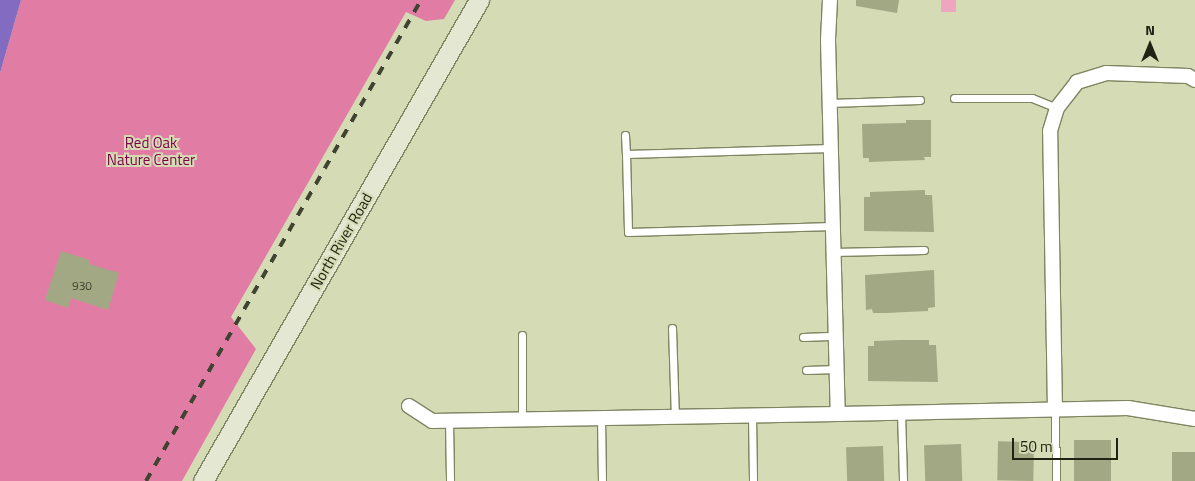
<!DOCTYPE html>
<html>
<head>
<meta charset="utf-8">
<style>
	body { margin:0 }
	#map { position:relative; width:1195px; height:481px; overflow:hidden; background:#d5dbb5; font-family:"Titillium Web",sans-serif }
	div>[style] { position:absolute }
	.green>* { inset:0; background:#eda5c0; transform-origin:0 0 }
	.forest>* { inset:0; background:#e17da5 }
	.water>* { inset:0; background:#846bc2 }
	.building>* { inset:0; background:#a2a883; transform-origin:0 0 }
	.roads { filter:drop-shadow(1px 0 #7f8561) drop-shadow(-1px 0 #7f8561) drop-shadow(0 1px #7f8561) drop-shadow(0 -1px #7f8561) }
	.service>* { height:7px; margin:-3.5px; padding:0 3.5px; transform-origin:3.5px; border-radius:3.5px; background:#fff }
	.minor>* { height:14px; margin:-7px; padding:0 7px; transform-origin:7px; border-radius:7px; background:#fff }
	.secondary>* { height:19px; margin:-9.5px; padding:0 9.5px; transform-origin:9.5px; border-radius:9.5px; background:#e4e7d1 }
	.rail>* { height:4px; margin-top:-2px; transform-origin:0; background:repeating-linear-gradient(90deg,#3f4330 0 9px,transparent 0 18px) }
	span { translate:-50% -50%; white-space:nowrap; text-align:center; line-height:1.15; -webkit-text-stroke:4px #d5dbb5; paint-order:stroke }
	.number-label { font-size:12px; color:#404430 }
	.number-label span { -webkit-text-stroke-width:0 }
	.park-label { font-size:15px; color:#7e0048 }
	.street-label { font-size:15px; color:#202314 }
	.north { position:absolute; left:1125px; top:20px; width:50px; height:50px; -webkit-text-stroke:4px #d5dbb5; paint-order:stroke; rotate:0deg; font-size:14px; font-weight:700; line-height:20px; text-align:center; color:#202314 }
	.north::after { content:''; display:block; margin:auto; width:18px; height:22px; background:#202314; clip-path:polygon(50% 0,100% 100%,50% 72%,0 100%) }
	.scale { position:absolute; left:1012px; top:438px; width:106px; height:22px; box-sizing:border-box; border:2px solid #202314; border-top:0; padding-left:6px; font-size:15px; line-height:18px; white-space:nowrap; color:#202314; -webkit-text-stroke:4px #d5dbb5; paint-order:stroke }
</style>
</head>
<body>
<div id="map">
	<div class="green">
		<i style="left:941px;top:0;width:15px;height:12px"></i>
	</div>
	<div class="forest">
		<i style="clip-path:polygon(21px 0,455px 0,444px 19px,426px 21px,406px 12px,231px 317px,256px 349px,182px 481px,0 481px,0 73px)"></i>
	</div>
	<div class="water">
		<i style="clip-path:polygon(0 0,21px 0,0 73px)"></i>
	</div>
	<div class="building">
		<i style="clip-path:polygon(856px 0,899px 0,897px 13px,856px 6px)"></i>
		<i style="clip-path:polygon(906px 120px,931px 120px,931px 157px,924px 157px,925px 160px,896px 161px,869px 162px,869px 158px,863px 158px,862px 124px,906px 123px)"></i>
		<i style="clip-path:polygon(925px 190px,925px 195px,932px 195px,934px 232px,864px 231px,864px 197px,870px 197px,870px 192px)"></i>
		<i style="clip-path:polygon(61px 251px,90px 260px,89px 264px,119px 273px,108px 310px,71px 298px,68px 308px,45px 300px)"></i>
		<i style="clip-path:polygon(934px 270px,935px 307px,928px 308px,928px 311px,886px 313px,873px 313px,872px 309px,866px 310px,865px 275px)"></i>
		<i style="clip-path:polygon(900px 340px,929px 340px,929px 345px,936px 345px,938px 382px,868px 381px,868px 346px,874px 346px,874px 341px)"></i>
		<i style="left:1074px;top:440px;width:37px;height:41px"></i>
		<i style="left:1034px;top:442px;width:39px;height:36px;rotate:91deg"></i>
		<i style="left:961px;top:444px;width:37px;height:37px;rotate:88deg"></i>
		<i style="left:883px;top:446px;width:35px;height:37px;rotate:88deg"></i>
		<i style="left:1195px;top:452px;width:29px;height:23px;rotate:90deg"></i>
	</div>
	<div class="roads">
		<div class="service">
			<i style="left:954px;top:98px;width:78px"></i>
			<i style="left:1032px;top:98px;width:27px;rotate:22deg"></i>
			<i style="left:829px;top:103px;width:91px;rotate:-1.9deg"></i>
			<i style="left:625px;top:135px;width:19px;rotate:87deg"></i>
			<i style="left:831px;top:148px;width:205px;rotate:178.3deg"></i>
			<i style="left:626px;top:154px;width:78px;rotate:88.5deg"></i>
			<i style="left:628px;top:232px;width:205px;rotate:-1.7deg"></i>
			<i style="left:833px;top:252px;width:91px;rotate:-1.3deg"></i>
			<i style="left:672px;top:328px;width:89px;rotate:88.1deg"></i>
			<i style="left:522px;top:335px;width:84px;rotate:90deg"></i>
			<i style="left:803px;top:337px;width:33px;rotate:-2deg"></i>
			<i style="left:806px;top:370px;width:30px;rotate:-2deg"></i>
			<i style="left:1055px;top:410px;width:71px;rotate:89.2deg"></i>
			<i style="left:901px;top:412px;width:69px;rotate:88.3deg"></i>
			<i style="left:752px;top:415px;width:66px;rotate:89.1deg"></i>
			<i style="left:601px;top:418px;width:63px;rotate:89.1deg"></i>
			<i style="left:449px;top:421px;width:60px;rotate:89deg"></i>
		</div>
		<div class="minor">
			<i style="left:830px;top:0;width:40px;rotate:92.9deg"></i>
			<i style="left:828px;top:40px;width:374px;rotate:88.5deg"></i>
			<i style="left:838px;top:414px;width:290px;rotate:-1.2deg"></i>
			<i style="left:1128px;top:408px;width:68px;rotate:9.3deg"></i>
			<i style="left:409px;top:406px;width:27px;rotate:33deg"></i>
			<i style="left:432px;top:421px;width:406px;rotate:-1deg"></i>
			<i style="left:1055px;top:410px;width:279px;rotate:-91deg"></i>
			<i style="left:1050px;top:131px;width:24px;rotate:-73deg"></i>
			<i style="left:1057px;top:108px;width:33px;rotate:-52deg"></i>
			<i style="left:1077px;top:82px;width:30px;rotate:-17deg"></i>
			<i style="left:1106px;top:73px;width:82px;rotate:2.1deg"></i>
			<i style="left:1188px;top:76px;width:8px;rotate:30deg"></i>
		</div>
		<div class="secondary">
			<i style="left:203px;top:481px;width:555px;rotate:-60.15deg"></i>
		</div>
	</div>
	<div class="rail">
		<i style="left:146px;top:481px;width:554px;rotate:-60.24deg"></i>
	</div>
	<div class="number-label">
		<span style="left:82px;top:286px">930</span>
	</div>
	<div class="park-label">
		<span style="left:151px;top:151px">Red Oak<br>Nature Center</span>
	</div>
	<div class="street-label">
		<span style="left:341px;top:241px;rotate:-60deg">North River Road</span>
	</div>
	<div class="north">N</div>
	<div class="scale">50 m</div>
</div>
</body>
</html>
